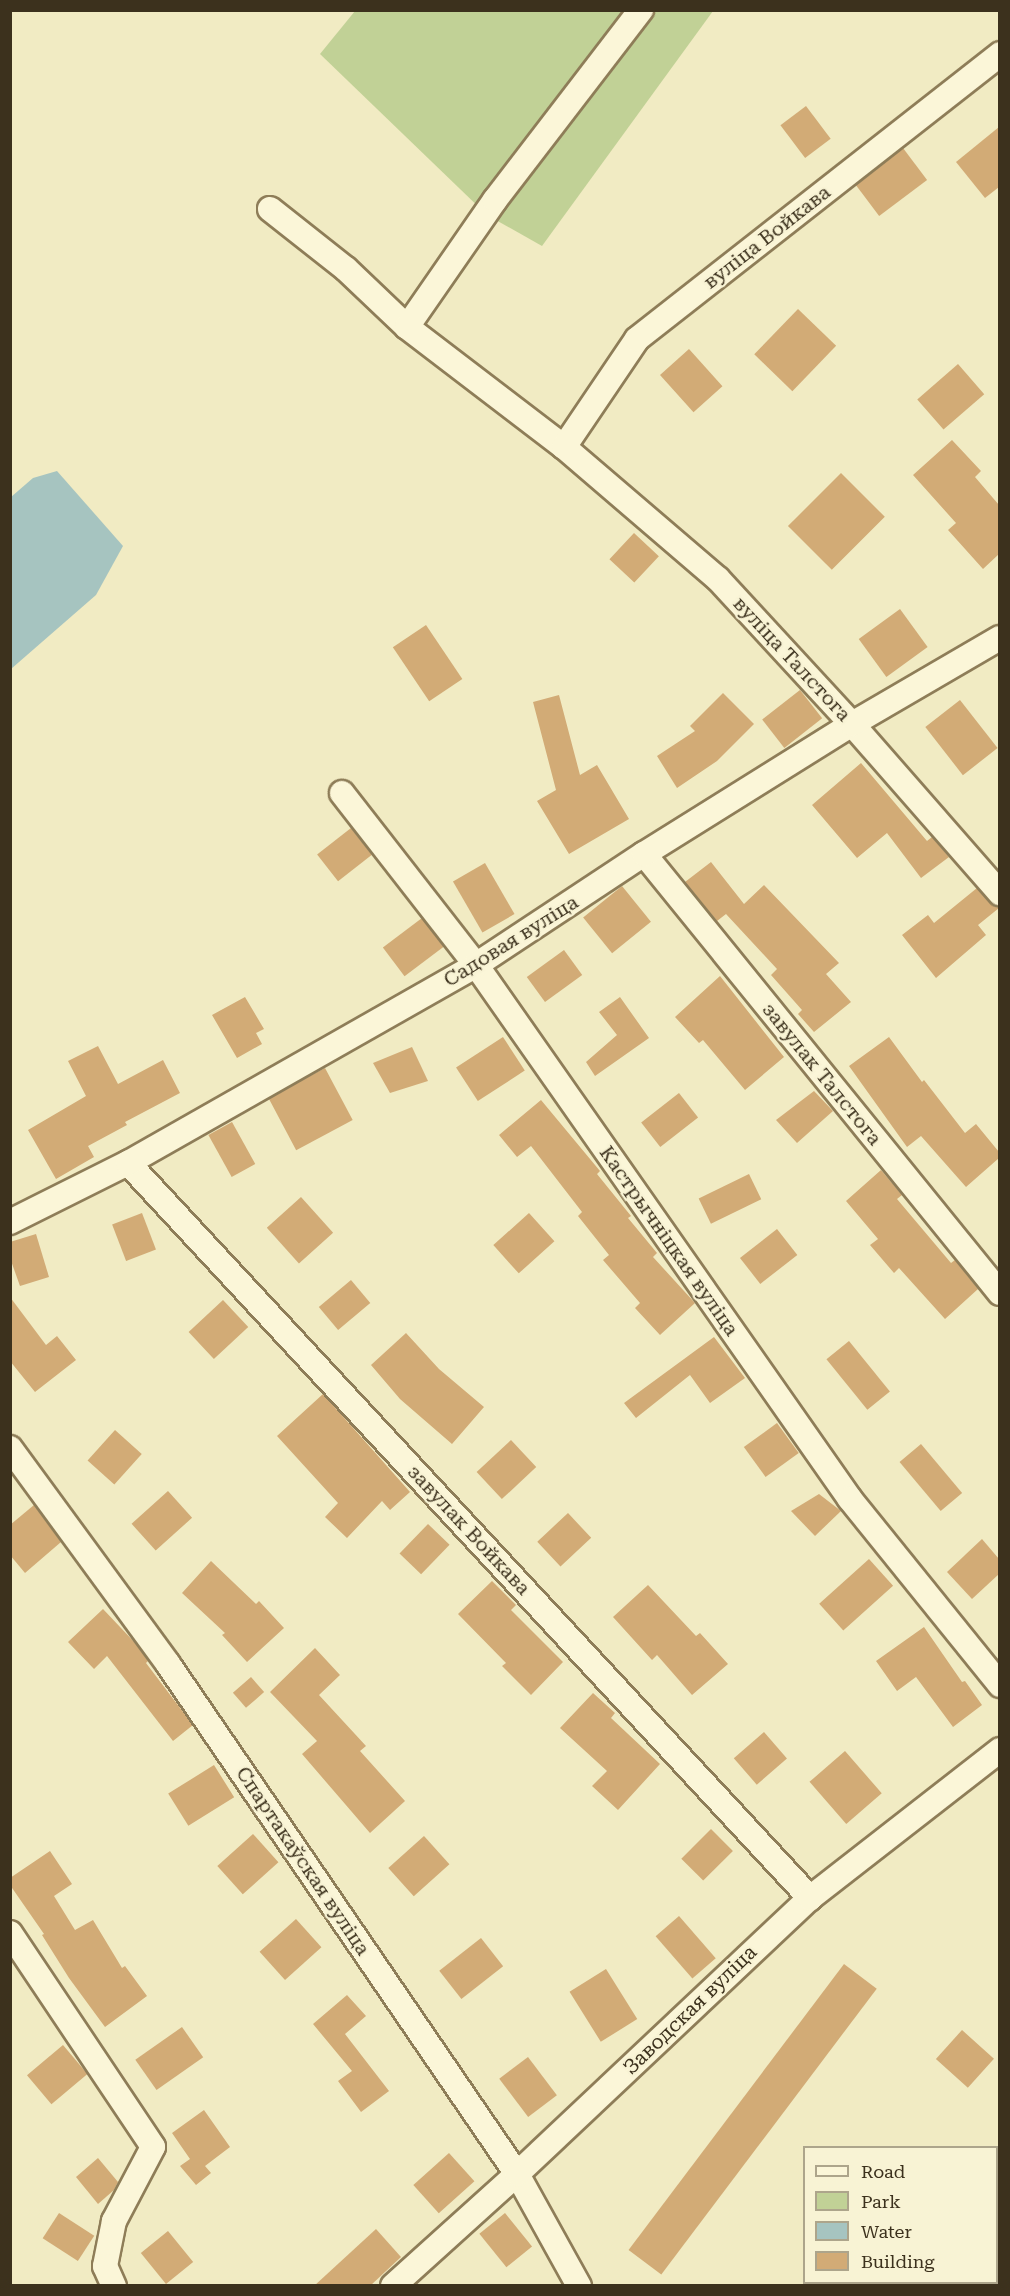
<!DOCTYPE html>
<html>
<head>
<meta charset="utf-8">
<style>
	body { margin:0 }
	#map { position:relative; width:1010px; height:2296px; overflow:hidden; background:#f1ebc3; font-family:"Roboto Serif",serif }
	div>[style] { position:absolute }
	.green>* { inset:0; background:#c1d196 }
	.water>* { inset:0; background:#a6c4c0 }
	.building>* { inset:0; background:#d2ab76; transform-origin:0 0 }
	.roads { filter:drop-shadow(2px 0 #8e7d58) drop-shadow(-2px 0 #8e7d58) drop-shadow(0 2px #8e7d58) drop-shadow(0 -2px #8e7d58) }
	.minor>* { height:24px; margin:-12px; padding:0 12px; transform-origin:12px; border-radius:12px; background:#fbf6d8 }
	span { translate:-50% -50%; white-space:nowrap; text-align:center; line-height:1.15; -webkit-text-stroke:4.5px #f8f3d4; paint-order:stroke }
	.street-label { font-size:20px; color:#3c311d }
	.frame { position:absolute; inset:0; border:12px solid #3c311d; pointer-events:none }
	.legend { position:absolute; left:803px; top:2146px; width:195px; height:138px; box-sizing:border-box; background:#f8f3d4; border:2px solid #ada58b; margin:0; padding:8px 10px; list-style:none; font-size:18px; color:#3c311d }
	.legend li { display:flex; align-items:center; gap:12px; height:30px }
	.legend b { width:30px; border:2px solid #ada58b }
</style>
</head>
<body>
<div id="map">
	<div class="green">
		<i style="clip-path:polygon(355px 11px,713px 11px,542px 246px,487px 215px,320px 54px)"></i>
	</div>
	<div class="water">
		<i style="clip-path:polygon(57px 471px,123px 546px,96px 595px,11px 669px,11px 497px,33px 478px)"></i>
	</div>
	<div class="building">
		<i style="left:806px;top:106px;width:41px;height:32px;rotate:53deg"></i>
		<i style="clip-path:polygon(999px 127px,999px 187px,985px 198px,956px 162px)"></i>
		<i style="left:903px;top:148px;width:40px;height:60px;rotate:53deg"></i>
		<i style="left:798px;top:309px;width:53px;height:63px;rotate:44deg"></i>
		<i style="left:689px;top:349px;width:50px;height:39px;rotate:48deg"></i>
		<i style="left:958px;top:364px;width:40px;height:54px;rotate:49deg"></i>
		<i style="clip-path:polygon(952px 440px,981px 471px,975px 477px,999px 505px,999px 554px,983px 569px,948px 530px,956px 523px,913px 475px)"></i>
		<i style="left:841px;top:473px;width:62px;height:75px;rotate:45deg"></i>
		<i style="left:634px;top:533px;width:34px;height:36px;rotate:43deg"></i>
		<i style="left:900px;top:609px;width:47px;height:51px;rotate:54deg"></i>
		<i style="left:426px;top:625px;width:65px;height:40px;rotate:56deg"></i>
		<i style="left:800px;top:690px;width:36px;height:48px;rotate:52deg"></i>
		<i style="clip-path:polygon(723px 693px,754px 724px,717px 761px,677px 788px,657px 756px,695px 731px,690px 726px)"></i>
		<i style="clip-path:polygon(559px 695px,580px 775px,597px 765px,629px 819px,569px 854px,537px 801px,556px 790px,533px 702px)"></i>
		<i style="left:960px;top:700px;width:61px;height:44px;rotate:52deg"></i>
		<i style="clip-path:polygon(861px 763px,927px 841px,932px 837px,949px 857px,921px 878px,887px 833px,857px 858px,812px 805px)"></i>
		<i style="left:351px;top:828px;width:34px;height:43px;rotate:52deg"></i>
		<i style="clip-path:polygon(711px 862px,744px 904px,764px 885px,839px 963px,826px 974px,851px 1002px,814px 1032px,798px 1014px,802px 1010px,771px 975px,777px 969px,726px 914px,717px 921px,685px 882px)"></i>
		<i style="left:485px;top:863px;width:59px;height:37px;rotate:60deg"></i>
		<i style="left:622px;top:886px;width:46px;height:50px;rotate:51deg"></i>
		<i style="clip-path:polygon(977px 888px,989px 902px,999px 908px,978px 925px,986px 935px,936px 978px,902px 935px,928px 915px,934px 923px)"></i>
		<i style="left:422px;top:918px;width:36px;height:49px;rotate:53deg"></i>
		<i style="left:564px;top:950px;width:31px;height:46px;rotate:54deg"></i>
		<i style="clip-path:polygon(720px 976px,784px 1057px,745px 1090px,703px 1040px,699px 1043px,675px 1017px)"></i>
		<i style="clip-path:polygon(245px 997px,264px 1029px,256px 1033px,262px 1044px,237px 1058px,212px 1015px)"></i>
		<i style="clip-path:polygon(620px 997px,649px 1038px,595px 1076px,586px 1062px,617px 1035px,599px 1012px)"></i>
		<i style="left:503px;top:1037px;width:40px;height:56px;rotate:57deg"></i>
		<i style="clip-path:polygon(889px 1037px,922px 1082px,924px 1080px,965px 1133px,976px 1124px,999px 1152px,999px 1158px,966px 1187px,921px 1136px,907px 1147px,849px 1066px)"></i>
		<i style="clip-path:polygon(98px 1046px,118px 1084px,163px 1060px,180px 1093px,125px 1122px,127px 1125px,88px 1146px,94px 1157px,56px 1179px,28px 1130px,86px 1096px,68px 1061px)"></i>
		<i style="clip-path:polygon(412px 1047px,428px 1081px,390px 1093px,373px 1063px)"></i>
		<i style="left:325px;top:1068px;width:59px;height:64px;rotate:62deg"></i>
		<i style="clip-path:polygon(814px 1091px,833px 1111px,797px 1143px,776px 1120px)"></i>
		<i style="left:679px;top:1093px;width:31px;height:48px;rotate:52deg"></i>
		<i style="clip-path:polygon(541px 1100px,600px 1171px,597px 1174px,631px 1216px,628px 1218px,657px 1253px,653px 1257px,695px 1303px,660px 1335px,635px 1308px,640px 1303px,603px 1260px,609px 1255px,578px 1216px,582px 1212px,531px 1146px,517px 1157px,499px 1135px)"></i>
		<i style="left:232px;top:1122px;width:48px;height:27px;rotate:61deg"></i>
		<i style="clip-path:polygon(881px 1170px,902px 1195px,897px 1199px,951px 1263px,955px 1260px,978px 1289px,945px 1319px,899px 1268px,894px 1273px,870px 1245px,878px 1239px,846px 1201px)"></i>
		<i style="left:749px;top:1174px;width:28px;height:56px;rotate:64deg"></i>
		<i style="left:301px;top:1197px;width:48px;height:46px;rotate:48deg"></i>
		<i style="left:142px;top:1213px;width:39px;height:32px;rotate:69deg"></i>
		<i style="left:529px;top:1213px;width:38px;height:48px;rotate:48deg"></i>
		<i style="left:777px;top:1229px;width:33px;height:47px;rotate:52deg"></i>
		<i style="clip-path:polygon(36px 1234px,49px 1277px,20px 1286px,10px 1258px,10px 1242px)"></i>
		<i style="left:351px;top:1280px;width:30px;height:42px;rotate:50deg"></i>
		<i style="clip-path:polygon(10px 1297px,46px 1345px,57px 1336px,76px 1360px,35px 1392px,10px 1361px)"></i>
		<i style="left:223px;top:1300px;width:37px;height:47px;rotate:47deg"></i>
		<i style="clip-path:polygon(406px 1333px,439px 1369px,484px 1407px,452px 1444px,400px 1399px,371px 1365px)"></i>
		<i style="clip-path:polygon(714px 1337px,745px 1378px,710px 1403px,690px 1375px,636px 1418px,624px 1403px)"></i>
		<i style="left:849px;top:1341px;width:65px;height:29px;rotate:51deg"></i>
		<i style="clip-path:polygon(323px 1394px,410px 1492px,390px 1510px,382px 1501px,347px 1538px,325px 1517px,338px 1503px,277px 1436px)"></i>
		<i style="left:777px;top:1423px;width:37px;height:41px;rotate:54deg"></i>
		<i style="left:115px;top:1430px;width:36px;height:41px;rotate:42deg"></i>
		<i style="left:511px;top:1440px;width:37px;height:47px;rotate:47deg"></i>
		<i style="left:921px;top:1444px;width:64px;height:28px;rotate:50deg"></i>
		<i style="left:168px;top:1491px;width:36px;height:49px;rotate:48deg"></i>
		<i style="clip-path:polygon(819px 1494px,841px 1511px,815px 1536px,791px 1511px)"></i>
		<i style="clip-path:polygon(34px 1505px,61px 1542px,25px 1573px,10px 1555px,10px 1525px)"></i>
		<i style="left:568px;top:1513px;width:34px;height:42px;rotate:47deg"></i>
		<i style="left:428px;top:1524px;width:30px;height:41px;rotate:44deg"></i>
		<i style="clip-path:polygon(982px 1539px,999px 1559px,999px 1574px,972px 1599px,947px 1572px)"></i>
		<i style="left:869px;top:1559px;width:36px;height:67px;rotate:48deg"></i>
		<i style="clip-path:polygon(211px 1561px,256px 1604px,259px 1601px,284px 1628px,247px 1662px,222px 1635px,225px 1633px,182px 1593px)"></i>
		<i style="clip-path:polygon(492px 1581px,516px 1605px,511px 1610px,563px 1662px,531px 1695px,502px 1666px,506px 1663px,458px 1614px)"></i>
		<i style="clip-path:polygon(648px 1585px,696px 1636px,700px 1633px,728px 1664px,692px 1695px,657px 1655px,652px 1660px,613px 1617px)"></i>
		<i style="clip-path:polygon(103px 1609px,138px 1646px,148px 1661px,146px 1663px,193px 1725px,173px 1741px,107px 1656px,94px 1669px,68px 1642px)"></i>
		<i style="clip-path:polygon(924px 1627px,962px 1682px,965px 1681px,982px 1705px,953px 1727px,916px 1677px,897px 1691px,876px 1661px)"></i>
		<i style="clip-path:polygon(315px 1648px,340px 1675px,319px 1695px,366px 1746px,360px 1751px,405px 1801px,370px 1833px,302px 1754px,317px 1741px,270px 1692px)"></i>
		<i style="left:251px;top:1677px;width:20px;height:24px;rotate:49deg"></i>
		<i style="clip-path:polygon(593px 1693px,615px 1713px,611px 1718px,660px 1764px,618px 1810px,592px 1786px,607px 1771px,560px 1728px)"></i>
		<i style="left:764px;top:1732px;width:35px;height:40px;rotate:49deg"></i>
		<i style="left:845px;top:1751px;width:56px;height:47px;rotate:49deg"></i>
		<i style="left:214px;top:1765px;width:38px;height:54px;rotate:58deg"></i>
		<i style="left:711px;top:1829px;width:31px;height:42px;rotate:45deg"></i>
		<i style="left:253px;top:1834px;width:38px;height:48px;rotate:48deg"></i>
		<i style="left:424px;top:1836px;width:38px;height:48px;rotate:48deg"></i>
		<i style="clip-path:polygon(50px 1851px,72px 1884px,54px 1896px,75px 1930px,93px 1920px,122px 1968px,125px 1966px,147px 1996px,105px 2027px,69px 1978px,42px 1935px,44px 1934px,10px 1885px,10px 1878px)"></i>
		<i style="left:679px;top:1916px;width:56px;height:31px;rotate:49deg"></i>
		<i style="left:296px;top:1919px;width:38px;height:49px;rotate:48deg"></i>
		<i style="left:481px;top:1938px;width:36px;height:53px;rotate:52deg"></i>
		<i style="left:844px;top:1964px;width:41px;height:358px;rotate:37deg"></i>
		<i style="left:606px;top:1969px;width:59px;height:43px;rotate:58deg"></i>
		<i style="clip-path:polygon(347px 1995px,366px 2016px,345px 2034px,389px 2091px,361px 2112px,338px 2081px,352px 2071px,313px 2024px)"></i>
		<i style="left:182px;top:2027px;width:37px;height:57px;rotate:55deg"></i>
		<i style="left:962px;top:2030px;width:43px;height:39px;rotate:42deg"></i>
		<i style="left:63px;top:2045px;width:38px;height:47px;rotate:50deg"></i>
		<i style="left:528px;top:2057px;width:48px;height:36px;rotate:53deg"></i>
		<i style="clip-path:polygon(204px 2110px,230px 2147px,205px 2166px,211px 2173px,196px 2185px,180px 2166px,190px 2159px,172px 2133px)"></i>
		<i style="left:449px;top:2153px;width:38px;height:48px;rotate:48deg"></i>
		<i style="clip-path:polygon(98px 2158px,118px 2182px,114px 2190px,98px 2204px,76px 2177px)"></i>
		<i style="left:59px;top:2213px;width:42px;height:30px;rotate:33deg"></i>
		<i style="left:505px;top:2213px;width:43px;height:33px;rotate:51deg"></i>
		<i style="clip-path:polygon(376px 2229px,401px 2257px,370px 2286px,314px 2286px)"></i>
		<i style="left:168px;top:2231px;width:40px;height:35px;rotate:51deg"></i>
	</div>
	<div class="roads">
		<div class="minor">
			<i style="left:270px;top:209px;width:97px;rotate:38.3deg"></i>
			<i style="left:346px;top:269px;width:84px;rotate:43.6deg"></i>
			<i style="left:407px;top:327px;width:198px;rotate:37.4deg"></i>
			<i style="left:564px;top:447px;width:203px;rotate:40.6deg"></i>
			<i style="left:718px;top:579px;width:197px;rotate:47.3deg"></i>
			<i style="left:852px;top:724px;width:225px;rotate:48.8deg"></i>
			<i style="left:407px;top:327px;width:155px;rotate:-55.3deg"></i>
			<i style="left:495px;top:200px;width:240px;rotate:-52.5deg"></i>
			<i style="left:564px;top:447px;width:130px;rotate:-55.9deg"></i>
			<i style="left:637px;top:339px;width:462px;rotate:-38.1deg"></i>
			<i style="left:342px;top:793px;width:218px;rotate:52.1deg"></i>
			<i style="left:476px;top:965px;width:652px;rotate:54.99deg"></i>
			<i style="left:850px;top:1499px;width:239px;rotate:51.1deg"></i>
			<i style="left:644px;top:854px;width:565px;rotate:50.96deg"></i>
			<i style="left:128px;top:1163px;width:1003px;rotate:47.14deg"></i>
			<i style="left:10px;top:1222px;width:132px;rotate:-26.6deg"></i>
			<i style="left:128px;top:1163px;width:400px;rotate:-29.6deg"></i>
			<i style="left:476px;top:965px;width:201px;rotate:-33.5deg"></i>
			<i style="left:644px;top:854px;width:245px;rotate:-32deg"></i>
			<i style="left:852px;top:724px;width:171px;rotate:-30.2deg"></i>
			<i style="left:10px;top:1448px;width:268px;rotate:53.8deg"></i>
			<i style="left:168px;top:1664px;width:618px;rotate:55.62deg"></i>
			<i style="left:517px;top:2174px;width:128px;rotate:61deg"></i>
			<i style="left:10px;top:1933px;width:257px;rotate:56.2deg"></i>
			<i style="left:153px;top:2147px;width:84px;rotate:117.8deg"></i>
			<i style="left:114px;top:2221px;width:46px;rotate:101.3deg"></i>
			<i style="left:105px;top:2266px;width:22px;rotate:66deg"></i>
			<i style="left:996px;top:2181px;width:5px;rotate:-37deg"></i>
			<i style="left:393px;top:2286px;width:167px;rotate:-42.1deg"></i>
			<i style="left:517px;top:2174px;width:403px;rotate:-43.3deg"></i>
			<i style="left:810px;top:1898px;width:241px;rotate:-37.9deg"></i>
			<i style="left:867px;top:2286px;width:6px;rotate:-39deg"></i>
		</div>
	</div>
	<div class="street-label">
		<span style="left:767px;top:237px;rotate:-38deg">вуліца Войкава</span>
		<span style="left:792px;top:659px;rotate:47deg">вуліца Талстога</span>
		<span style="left:511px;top:941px;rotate:-32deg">Садовая вуліца</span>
		<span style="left:822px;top:1074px;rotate:51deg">завулак Талстога</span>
		<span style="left:669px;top:1241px;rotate:55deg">Кастрычніцкая вуліца</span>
		<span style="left:469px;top:1530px;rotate:47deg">завулак Войкава</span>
		<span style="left:303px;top:1861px;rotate:56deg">Спартакаўская вуліца</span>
		<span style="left:690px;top:2010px;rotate:-44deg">Заводская вуліца</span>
	</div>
	<div class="frame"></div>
	<ul class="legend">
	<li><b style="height:8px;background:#fbf6d8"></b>Road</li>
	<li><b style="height:16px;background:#c1d196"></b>Park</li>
	<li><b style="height:16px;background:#a6c4c0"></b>Water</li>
	<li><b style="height:16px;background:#d2ab76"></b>Building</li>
	</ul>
</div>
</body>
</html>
